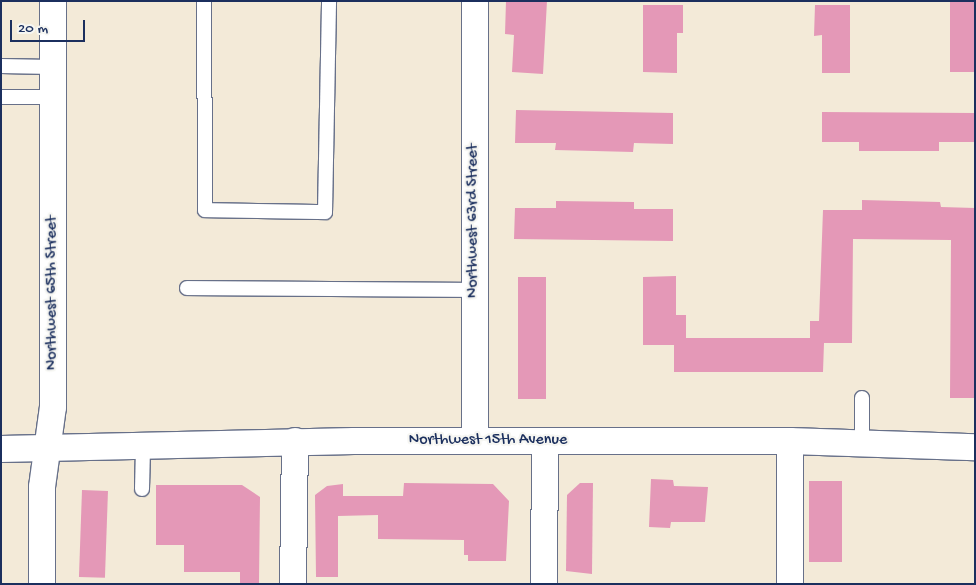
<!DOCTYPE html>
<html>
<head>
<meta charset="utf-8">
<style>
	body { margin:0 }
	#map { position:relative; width:976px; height:585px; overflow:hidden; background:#f3ead8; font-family:"Gochi Hand",sans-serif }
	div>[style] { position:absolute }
	.building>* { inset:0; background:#e498b7; transform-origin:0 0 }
	.roads { filter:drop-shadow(1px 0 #677089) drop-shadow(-1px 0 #677089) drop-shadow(0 1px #677089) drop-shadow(0 -1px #677089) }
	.lane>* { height:14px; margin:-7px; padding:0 7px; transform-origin:7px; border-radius:7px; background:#fff }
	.street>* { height:26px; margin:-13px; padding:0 13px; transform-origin:13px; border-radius:13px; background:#fff }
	span { translate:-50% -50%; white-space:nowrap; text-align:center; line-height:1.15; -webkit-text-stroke:4.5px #f6f6f2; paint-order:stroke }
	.street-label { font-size:16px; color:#1b2f5e }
	.frame { position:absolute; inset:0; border:2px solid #1b2f5e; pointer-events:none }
	.scale { position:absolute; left:10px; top:20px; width:75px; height:22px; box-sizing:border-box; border:2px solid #1b2f5e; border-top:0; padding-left:6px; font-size:15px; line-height:18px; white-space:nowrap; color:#1b2f5e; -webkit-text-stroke:4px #f6f6f2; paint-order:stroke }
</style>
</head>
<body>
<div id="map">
	<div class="building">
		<i style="clip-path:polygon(506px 1px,547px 1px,543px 74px,512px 72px,514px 35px,505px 34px)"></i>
		<i style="left:950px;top:1px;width:25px;height:71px"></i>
		<i style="clip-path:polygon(643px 5px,683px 5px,683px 33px,677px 33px,677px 73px,643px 72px)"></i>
		<i style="clip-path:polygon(815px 5px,850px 5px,850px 73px,822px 73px,822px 35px,814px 36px)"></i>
		<i style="clip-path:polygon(516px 110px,673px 113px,673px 144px,634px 143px,633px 152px,555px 150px,556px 143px,515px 143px)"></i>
		<i style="clip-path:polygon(822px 112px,975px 113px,975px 142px,939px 142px,939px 151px,859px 151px,859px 142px,822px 142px)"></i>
		<i style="clip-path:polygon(862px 200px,940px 202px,941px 207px,975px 208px,975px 398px,950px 398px,951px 240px,853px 239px,852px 343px,824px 343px,823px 372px,674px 372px,674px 345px,643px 345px,643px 277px,676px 276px,676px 315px,686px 315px,686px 338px,810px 338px,810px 321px,819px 321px,823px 210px,862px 210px)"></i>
		<i style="clip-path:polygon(556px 201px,634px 202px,634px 209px,673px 209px,673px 241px,514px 239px,515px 208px,556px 208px)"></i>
		<i style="left:518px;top:277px;width:28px;height:122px"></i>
		<i style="clip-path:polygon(651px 479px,673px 480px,674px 486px,708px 487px,705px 522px,671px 522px,670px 528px,649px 527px)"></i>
		<i style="left:809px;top:481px;width:33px;height:81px"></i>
		<i style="clip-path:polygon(404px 483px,493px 484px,509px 501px,506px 561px,468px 561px,468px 555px,464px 555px,464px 540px,378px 539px,378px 515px,338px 516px,338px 577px,316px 577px,315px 495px,327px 486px,343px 484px,343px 496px,403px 496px)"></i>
		<i style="clip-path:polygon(580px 483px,593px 483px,592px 574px,566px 571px,567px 495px)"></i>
		<i style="clip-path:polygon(156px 485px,242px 485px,260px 497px,259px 583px,240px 583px,240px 572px,184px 572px,184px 545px,156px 545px)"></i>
		<i style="left:82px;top:490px;width:26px;height:87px;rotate:2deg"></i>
	</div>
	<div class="roads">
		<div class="lane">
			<i style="left:204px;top:1px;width:209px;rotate:89.7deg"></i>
			<i style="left:205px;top:210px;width:120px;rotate:1deg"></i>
			<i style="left:325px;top:212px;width:211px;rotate:-88.9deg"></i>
			<i style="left:1px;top:66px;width:51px;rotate:1.1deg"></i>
			<i style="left:1px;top:97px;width:51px"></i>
			<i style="left:187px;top:288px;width:288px;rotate:0.4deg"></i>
			<i style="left:862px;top:398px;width:46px;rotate:90deg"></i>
			<i style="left:142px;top:489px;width:42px;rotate:-88.6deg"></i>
		</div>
		<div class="street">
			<i style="left:475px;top:441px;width:440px;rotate:-90deg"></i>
			<i style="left:790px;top:441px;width:143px;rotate:90deg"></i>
			<i style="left:1px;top:449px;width:353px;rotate:-1.3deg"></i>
			<i style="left:354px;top:441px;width:436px"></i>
			<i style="left:790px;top:441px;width:185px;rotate:1.9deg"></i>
			<i style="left:42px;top:584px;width:97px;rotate:-90deg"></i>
			<i style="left:42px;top:487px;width:81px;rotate:-82.2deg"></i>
			<i style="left:53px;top:407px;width:406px;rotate:-90deg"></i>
			<i style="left:293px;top:584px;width:143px;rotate:-89.2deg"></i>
			<i style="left:544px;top:584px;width:143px;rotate:-89.6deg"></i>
		</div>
	</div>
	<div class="street-label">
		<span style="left:474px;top:221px;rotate:-90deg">Northwest 63rd Street</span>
		<span style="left:53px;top:293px;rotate:-90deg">Northwest 65th Street</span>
		<span style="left:488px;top:441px">Northwest 15th Avenue</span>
	</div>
	<div class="frame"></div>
	<div class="scale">20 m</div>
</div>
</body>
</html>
